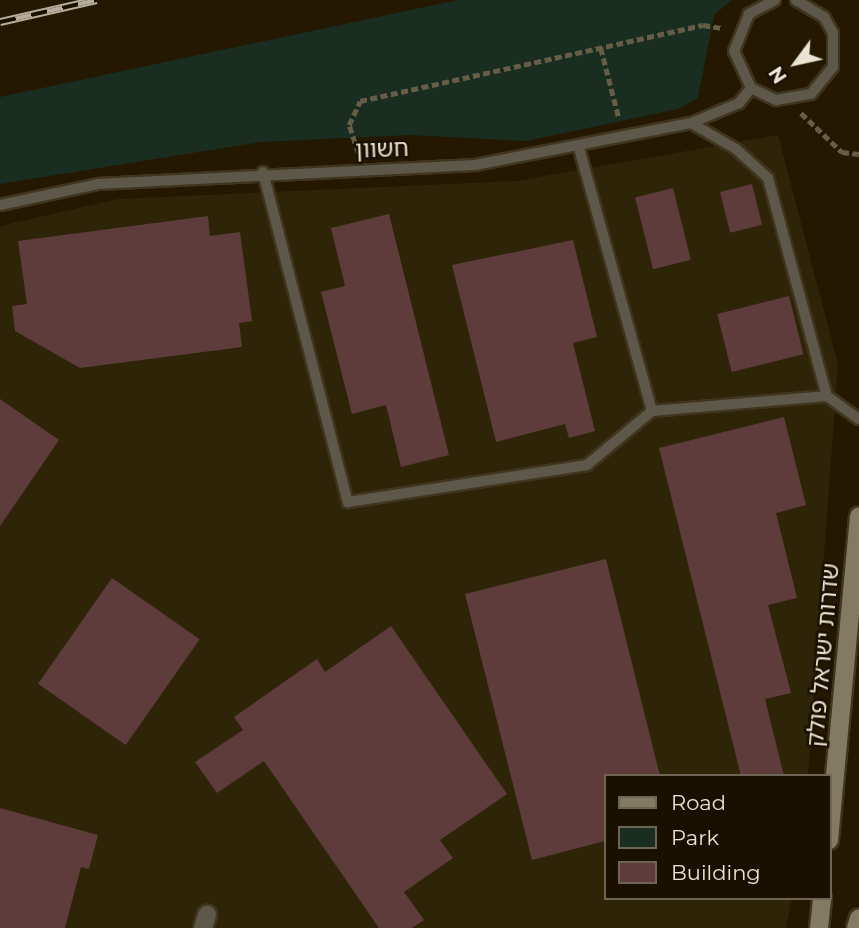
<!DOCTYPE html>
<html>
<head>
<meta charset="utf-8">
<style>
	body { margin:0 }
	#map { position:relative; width:859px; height:928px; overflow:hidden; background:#241900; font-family:Montserrat,"Noto Sans Hebrew",sans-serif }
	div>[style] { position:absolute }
	.built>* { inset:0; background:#2e2408 }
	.green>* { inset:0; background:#192d20 }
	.building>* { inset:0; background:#5f3c3c; transform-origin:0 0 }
	.path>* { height:4.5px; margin-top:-2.25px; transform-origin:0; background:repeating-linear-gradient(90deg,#665d47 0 7px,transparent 0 10.5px) }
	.roads { filter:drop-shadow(2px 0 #40351e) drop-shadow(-2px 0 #40351e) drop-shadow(0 2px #40351e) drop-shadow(0 -2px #40351e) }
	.lane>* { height:10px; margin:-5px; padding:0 5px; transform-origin:5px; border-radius:5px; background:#5d584a }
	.street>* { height:18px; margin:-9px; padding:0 9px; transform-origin:9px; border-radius:9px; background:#5d584a }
	.secondary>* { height:18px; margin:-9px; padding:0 9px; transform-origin:9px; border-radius:9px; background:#837a64 }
	.rail>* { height:8px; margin-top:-4px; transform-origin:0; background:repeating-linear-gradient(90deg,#1a1000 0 16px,#b6ae9b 0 32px); box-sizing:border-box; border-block:2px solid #b6ae9b }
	span { translate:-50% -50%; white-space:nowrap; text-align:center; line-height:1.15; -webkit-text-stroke:5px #1a1000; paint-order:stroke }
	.street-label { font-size:23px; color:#ebe4d4 }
	.legend { position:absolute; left:604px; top:774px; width:228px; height:126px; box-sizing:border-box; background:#1a1000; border:2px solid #6e6555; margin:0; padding:9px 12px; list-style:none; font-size:21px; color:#ebe4d4 }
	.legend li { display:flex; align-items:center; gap:14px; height:35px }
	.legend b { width:35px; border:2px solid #6e6555 }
	.north { position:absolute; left:761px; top:28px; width:70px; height:70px; -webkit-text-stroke:5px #1a1000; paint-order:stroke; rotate:237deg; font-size:19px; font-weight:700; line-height:28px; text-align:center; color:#ebe4d4 }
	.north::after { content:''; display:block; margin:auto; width:24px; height:32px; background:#ebe4d4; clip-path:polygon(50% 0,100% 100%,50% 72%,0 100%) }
</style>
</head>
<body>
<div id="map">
	<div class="built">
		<i style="clip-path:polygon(778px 135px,838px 364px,808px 776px,605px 776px,605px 898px,792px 898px,786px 928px,0 928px,0 226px,118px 199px,516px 181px)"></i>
	</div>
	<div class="green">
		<i style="clip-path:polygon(458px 0,732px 0,714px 15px,698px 98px,678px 109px,526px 141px,411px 135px,260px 142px,0 184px,0 97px)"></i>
	</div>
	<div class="building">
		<i style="left:752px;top:184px;width:42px;height:33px;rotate:76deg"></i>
		<i style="left:673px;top:188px;width:74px;height:39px;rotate:76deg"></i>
		<i style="clip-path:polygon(389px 214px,449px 455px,401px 467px,386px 405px,352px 414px,321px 292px,345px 286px,331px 228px)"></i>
		<i style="clip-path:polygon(208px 216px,210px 236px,240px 232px,252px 321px,239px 323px,242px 347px,80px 368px,15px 331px,12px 306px,27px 304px,18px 241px)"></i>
		<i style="clip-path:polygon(573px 240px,597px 337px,573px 343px,595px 431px,569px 438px,565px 424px,496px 442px,452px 265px)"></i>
		<i style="left:789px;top:296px;width:60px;height:74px;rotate:76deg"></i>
		<i style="clip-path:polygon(0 399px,59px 440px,0 526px)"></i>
		<i style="clip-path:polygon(784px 417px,806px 505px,776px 513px,797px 598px,768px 605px,791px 693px,765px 699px,784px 776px,741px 776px,659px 448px)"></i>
		<i style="clip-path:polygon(606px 559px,660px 776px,605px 776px,605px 841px,532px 860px,465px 594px)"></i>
		<i style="left:112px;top:578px;width:107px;height:129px;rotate:35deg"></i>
		<i style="clip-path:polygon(391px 626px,507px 794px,440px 840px,453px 858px,404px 892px,424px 920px,412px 928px,379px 928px,264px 761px,217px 793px,195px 762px,243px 730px,234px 717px,317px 659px,325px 672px)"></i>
		<i style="clip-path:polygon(0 808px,98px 835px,89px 869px,81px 867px,65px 928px,0 928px)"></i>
	</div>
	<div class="path">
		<i style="left:601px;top:48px;width:72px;rotate:75.6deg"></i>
		<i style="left:801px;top:113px;width:57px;rotate:43.6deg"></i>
		<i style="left:842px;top:152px;width:17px;rotate:7deg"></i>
		<i style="left:358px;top:153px;width:29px;rotate:-108deg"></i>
		<i style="left:349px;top:125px;width:26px;rotate:-65deg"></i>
		<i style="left:360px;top:101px;width:351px;rotate:-12.5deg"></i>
		<i style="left:703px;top:25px;width:20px;rotate:9deg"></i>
	</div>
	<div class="roads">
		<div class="lane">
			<i style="left:775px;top:0;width:30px;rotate:152deg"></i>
			<i style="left:749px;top:14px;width:40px;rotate:112deg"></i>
			<i style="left:734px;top:51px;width:41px;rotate:65.3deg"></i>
			<i style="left:751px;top:88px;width:28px;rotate:26deg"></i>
			<i style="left:776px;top:100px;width:36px;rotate:-10deg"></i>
			<i style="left:811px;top:94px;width:35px;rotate:-51deg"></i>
			<i style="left:833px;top:67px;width:34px;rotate:-90deg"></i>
			<i style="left:833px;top:33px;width:18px;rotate:-119deg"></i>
			<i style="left:824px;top:17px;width:33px;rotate:-149deg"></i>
			<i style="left:691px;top:123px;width:52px;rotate:30deg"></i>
			<i style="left:736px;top:149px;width:43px;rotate:42.2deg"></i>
			<i style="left:768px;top:178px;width:226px;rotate:74.9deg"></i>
			<i style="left:579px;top:148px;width:273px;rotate:74.5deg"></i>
			<i style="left:652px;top:411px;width:176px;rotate:-4.9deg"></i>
			<i style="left:827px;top:396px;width:39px;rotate:36deg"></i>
			<i style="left:263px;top:172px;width:341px;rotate:75.6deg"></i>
			<i style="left:348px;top:502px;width:242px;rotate:-8.8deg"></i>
			<i style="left:587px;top:465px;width:85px;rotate:-39.7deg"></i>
			<i style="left:0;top:205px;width:100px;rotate:-12.1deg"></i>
			<i style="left:98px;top:184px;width:377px;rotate:-2.9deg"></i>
			<i style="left:475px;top:165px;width:220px;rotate:-11deg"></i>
			<i style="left:691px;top:123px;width:52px;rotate:-22.6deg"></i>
			<i style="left:739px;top:103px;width:19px;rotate:-51deg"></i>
		</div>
		<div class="street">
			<i style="left:203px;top:928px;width:14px;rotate:-73deg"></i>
		</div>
		<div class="secondary">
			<i style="left:829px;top:840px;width:325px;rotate:-84.7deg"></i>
			<i style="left:819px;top:928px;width:30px;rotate:-84deg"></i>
			<i style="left:856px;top:928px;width:10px;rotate:-73deg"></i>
		</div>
	</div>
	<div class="rail">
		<i style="left:0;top:22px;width:99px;rotate:-12.8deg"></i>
	</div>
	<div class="street-label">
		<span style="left:382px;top:149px;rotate:-2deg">חשוון</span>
		<span style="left:823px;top:655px;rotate:-85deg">שדרות ישראל פולק</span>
	</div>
	<ul class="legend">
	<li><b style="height:9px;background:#837a64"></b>Road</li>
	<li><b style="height:19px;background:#192d20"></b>Park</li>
	<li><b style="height:19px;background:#5f3c3c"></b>Building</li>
	</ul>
	<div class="north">N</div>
</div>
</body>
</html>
